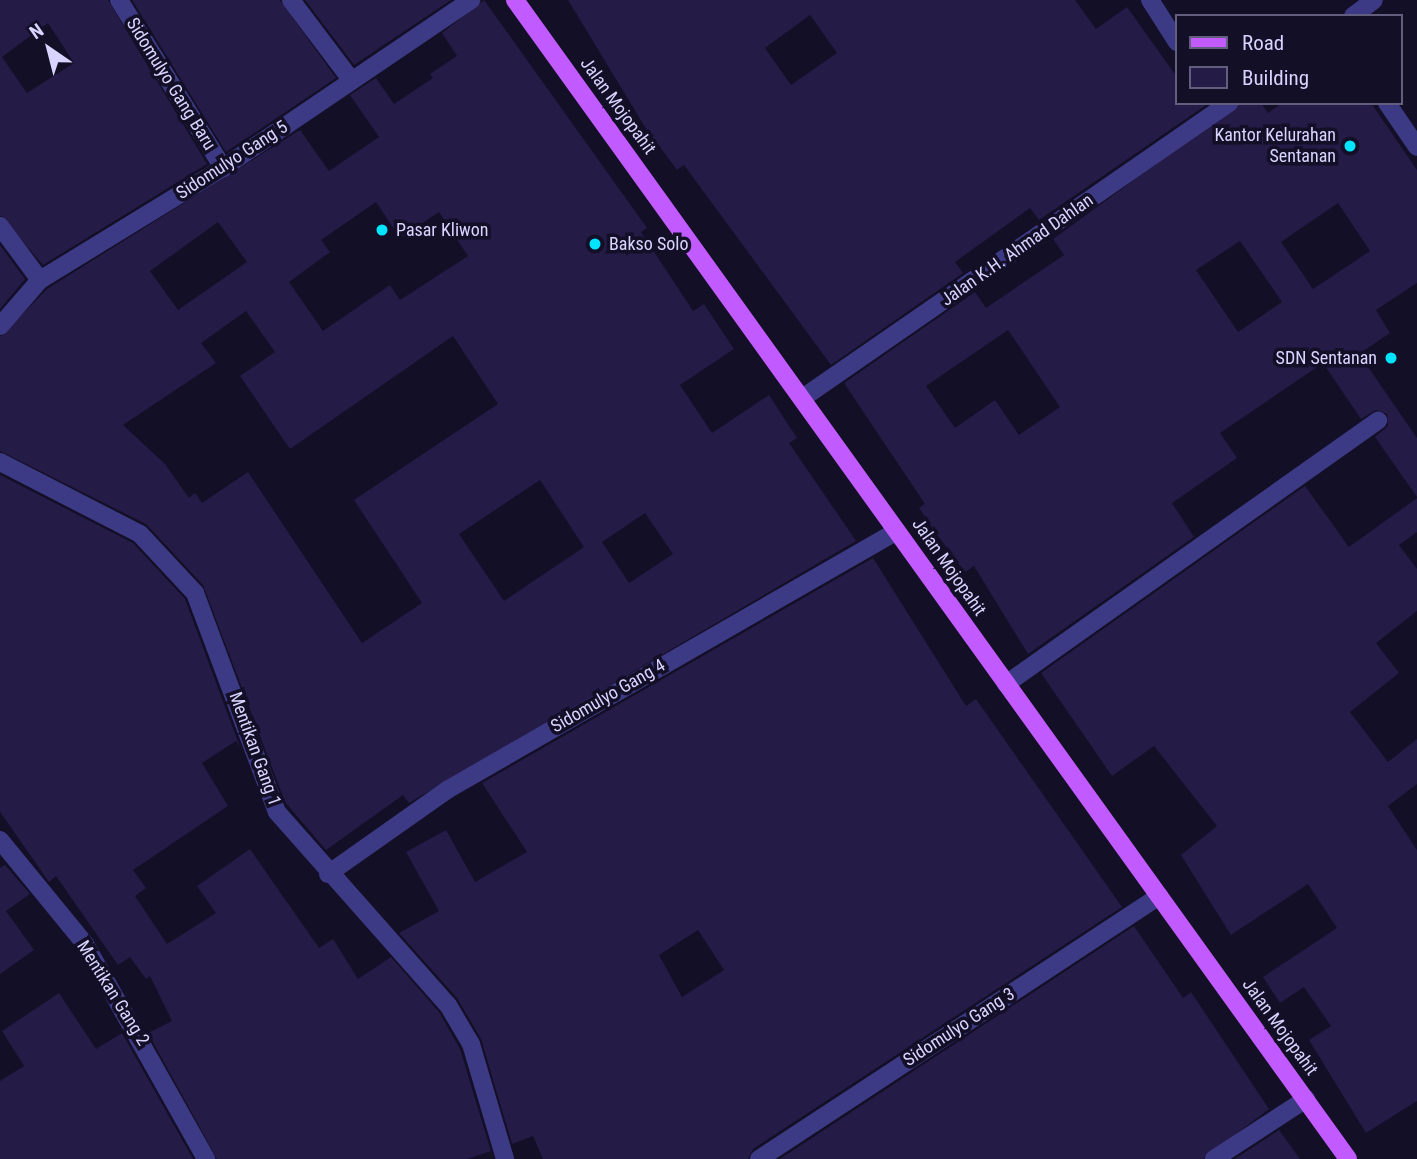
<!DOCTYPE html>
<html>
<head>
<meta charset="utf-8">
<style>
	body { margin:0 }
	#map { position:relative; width:1417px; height:1159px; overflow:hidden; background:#130f26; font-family:"Roboto Condensed",sans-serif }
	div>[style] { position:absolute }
	.building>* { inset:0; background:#241b47 }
	.minor>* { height:18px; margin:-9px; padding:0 9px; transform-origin:9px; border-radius:9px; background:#3d3a85 }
	.major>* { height:18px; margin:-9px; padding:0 9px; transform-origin:9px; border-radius:9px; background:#c25bff }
	.dots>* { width:19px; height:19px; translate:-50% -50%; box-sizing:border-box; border:4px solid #130f26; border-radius:50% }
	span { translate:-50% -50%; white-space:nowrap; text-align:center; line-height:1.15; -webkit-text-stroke:7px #130f26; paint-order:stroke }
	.street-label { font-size:18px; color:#d9d4ff }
	.poi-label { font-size:18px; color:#d9d4ff }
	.right { translate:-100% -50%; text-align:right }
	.left { translate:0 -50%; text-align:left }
	.legend { position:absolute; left:1175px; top:14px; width:228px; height:91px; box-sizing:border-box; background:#130f26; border:2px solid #625e7d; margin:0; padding:9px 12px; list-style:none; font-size:21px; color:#d9d4ff }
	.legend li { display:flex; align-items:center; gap:14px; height:35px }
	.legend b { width:35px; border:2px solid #625e7d }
	.north { position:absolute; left:14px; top:14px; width:70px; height:70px; -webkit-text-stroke:5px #130f26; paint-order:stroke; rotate:325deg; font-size:19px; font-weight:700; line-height:28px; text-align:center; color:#d9d4ff }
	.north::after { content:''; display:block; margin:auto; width:24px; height:32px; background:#d9d4ff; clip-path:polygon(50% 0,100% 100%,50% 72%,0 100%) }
</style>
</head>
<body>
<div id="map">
	<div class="building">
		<i style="clip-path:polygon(evenodd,0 0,108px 0,207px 164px,43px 265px,0 215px,0 0,48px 23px,74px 63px,27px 93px,2px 57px,48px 23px)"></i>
		<i style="clip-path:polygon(132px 0,280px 0,336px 78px,226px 152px)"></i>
		<i style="clip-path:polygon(305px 0,451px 0,354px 65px)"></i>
		<i style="clip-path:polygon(evenodd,484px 0,647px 228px,641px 232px,693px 311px,704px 304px,734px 349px,680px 385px,712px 433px,769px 395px,797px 438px,789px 443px,856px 541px,409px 803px,403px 795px,326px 850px,285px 802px,203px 585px,146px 524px,0 451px,0 337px,47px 289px,300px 130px,329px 171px,379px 137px,350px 95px,376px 78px,394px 104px,433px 78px,430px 74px,457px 56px,442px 33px,484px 0,376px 202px,400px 238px,439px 212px,468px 256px,400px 300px,390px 285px,323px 331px,289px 282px,330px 252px,321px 240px,376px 202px,484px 0,218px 222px,247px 262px,178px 310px,150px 271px,218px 222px,484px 0,246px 311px,275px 352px,240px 376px,290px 449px,453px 336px,498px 404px,354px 500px,422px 603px,362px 643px,248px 472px,202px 503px,195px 493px,189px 498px,165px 464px,123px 425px,216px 363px,201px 343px,246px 311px,484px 0,540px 480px,584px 547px,504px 601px,459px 534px,540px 480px,484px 0,645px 513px,673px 554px,629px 583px,602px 542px,645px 513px)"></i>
		<i style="clip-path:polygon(evenodd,568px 0,1075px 0,1096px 29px,1127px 7px,1177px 77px,1177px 103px,1209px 103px,1039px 220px,1030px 208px,955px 262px,963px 273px,831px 365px,684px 165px,677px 170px,645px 127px,568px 0,810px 15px,837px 53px,791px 85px,765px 48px,810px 15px)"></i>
		<i style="clip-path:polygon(evenodd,1240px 103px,1261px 103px,1268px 113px,1282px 103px,1371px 103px,1417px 170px,1417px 283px,1376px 310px,1390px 333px,1359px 354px,1417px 438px,1417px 497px,1375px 437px,1388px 426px,1387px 414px,1376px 410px,1361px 419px,1323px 363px,1220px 433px,1237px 458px,1172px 503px,1194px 537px,1028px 654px,974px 566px,965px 572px,938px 536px,919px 508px,925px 504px,844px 383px,975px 292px,986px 308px,1064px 255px,1053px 239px,1240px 103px,1338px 203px,1370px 251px,1313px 289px,1281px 242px,1338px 203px,1240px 103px,1240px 241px,1282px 302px,1238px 332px,1196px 270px,1240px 241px,1240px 103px,1008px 330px,1060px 407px,1019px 435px,995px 400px,955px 428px,926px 386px,1008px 330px)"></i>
		<i style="clip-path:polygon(0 245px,25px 279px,0 309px)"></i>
		<i style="clip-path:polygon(0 475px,133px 543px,185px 599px,240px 747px,236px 741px,202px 763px,228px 806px,133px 870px,146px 888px,135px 896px,167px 944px,216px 913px,197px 886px,250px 849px,319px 948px,333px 939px,358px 979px,391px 957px,439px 1012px,460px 1049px,491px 1151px,467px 1159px,217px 1159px,148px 1033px,172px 1021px,150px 976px,146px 979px,130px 957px,118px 965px,56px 876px,49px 882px,0 812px)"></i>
		<i style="clip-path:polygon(1305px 486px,1349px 547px,1417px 498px,1417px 532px,1399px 545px,1417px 569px,1417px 611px,1376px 643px,1399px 673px,1350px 712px,1388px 762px,1417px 739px,1417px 784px,1388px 806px,1417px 850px,1417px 1101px,1366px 1133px,1309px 1040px,1331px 1026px,1304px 987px,1280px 1003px,1263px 977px,1337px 928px,1308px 884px,1231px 935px,1181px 855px,1217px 826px,1154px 746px,1112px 776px,1041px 673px)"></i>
		<i style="clip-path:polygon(evenodd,873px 558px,966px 706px,976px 699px,1122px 907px,753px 1149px,748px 1159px,543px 1159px,533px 1136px,512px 1144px,481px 1039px,457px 998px,399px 933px,439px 911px,406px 852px,446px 830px,475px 882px,527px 852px,482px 783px,873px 558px,698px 930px,724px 970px,682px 997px,659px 955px,698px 930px)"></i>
		<i style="clip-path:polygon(5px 865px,30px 894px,6px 911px,34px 950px,0 974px,0 868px)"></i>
		<i style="clip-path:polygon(1134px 926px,1183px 998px,1191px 992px,1269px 1109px,1203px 1159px,780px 1159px)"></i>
		<i style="clip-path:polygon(59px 993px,96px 1049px,122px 1033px,193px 1159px,0 1159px,0 1081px,24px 1066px,2px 1031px)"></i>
		<i style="clip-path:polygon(1279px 1130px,1300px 1159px,1235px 1159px)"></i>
	</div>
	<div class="minor">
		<i style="left:119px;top:0;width:198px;rotate:58.2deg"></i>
		<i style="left:291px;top:0;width:101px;rotate:53deg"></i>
		<i style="left:1150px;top:0;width:50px;rotate:57.3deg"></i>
		<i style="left:1353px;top:16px;width:26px;rotate:-37deg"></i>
		<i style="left:1387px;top:103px;width:53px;rotate:55.7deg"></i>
		<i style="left:0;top:226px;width:67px;rotate:53.5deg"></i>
		<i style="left:0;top:326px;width:61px;rotate:-49deg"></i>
		<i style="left:40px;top:280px;width:215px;rotate:-31.5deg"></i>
		<i style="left:223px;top:168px;width:300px;rotate:-34.1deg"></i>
		<i style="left:804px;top:397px;width:517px;rotate:-34.67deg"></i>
		<i style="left:0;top:462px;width:157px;rotate:27.2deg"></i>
		<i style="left:140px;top:534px;width:81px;rotate:47deg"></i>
		<i style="left:195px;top:593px;width:234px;rotate:69.5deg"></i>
		<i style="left:277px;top:812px;width:258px;rotate:48.5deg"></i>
		<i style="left:448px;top:1005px;width:45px;rotate:59.5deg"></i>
		<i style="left:471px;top:1044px;width:120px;rotate:73.5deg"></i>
		<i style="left:1006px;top:684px;width:456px;rotate:-35.3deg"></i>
		<i style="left:0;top:840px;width:134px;rotate:50.7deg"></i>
		<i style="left:85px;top:944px;width:247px;rotate:60.6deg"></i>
		<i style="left:328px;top:874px;width:146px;rotate:-35.2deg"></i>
		<i style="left:447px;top:790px;width:519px;rotate:-29.92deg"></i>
		<i style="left:759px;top:1159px;width:479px;rotate:-33.3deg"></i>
		<i style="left:1214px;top:1159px;width:110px;rotate:-33.1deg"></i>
	</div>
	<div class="major">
		<i style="left:515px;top:0;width:1427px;rotate:54.29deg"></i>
	</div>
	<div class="dots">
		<i style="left:1350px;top:146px;background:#00e5ff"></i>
		<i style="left:382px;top:230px;background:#00e5ff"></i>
		<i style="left:595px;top:244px;background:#00e5ff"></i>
		<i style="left:1391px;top:358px;background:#00e5ff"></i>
	</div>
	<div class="street-label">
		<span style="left:171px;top:84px;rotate:58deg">Sidomulyo Gang Baru</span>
		<span style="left:618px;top:106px;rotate:54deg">Jalan Mojopahit</span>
		<span style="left:232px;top:160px;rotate:-33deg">Sidomulyo Gang 5</span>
		<span style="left:1017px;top:250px;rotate:-35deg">Jalan K.H. Ahmad Dahlan</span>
		<span style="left:949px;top:567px;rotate:55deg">Jalan Mojopahit</span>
		<span style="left:608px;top:696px;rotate:-30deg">Sidomulyo Gang 4</span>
		<span style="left:255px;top:749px;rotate:70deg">Mentikan Gang 1</span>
		<span style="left:113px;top:993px;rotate:58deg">Mentikan Gang 2</span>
		<span style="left:959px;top:1027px;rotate:-33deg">Sidomulyo Gang 3</span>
		<span style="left:1280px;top:1027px;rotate:54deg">Jalan Mojopahit</span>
	</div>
	<div class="poi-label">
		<span class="right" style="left:1336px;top:146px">Kantor Kelurahan<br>Sentanan</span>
		<span class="left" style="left:396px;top:230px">Pasar Kliwon</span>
		<span class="left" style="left:609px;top:244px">Bakso Solo</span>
		<span class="right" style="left:1377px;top:358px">SDN Sentanan</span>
	</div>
	<ul class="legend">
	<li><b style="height:9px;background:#c25bff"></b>Road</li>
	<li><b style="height:19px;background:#241b47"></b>Building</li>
	</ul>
	<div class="north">N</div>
</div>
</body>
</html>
